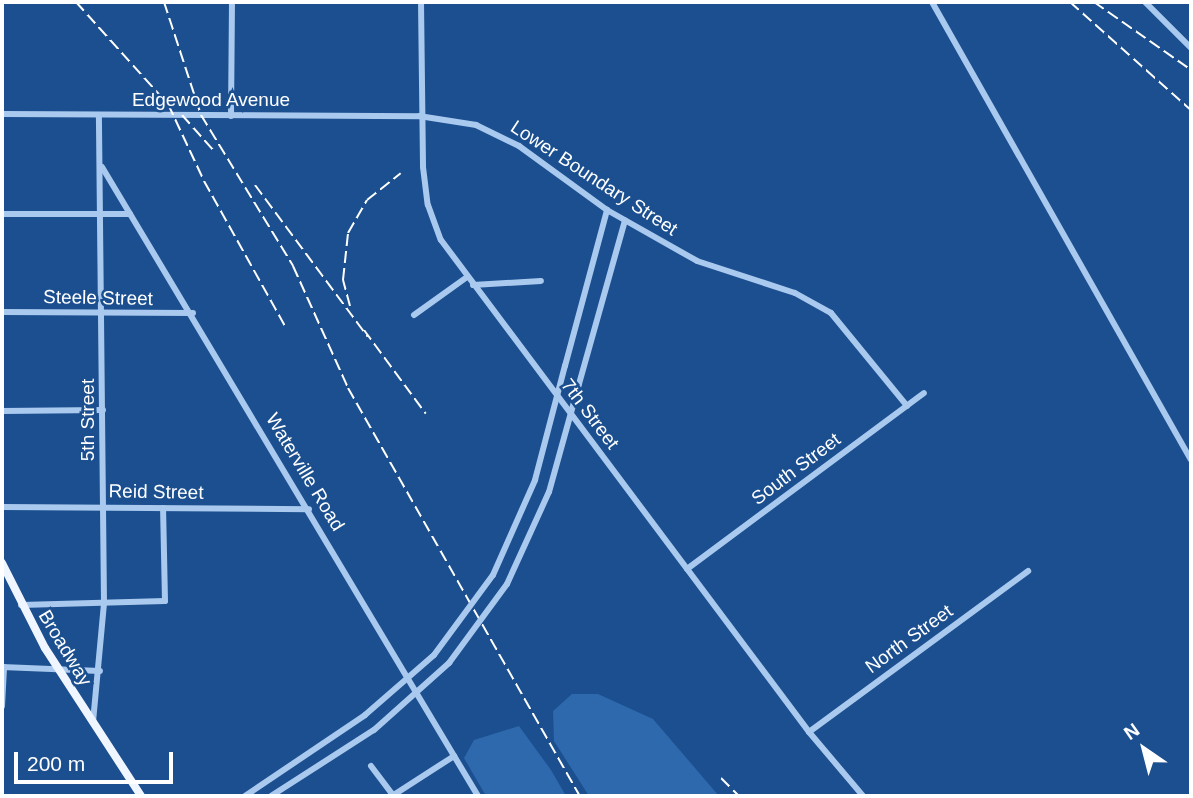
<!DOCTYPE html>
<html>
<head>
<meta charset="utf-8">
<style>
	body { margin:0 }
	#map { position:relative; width:1193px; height:798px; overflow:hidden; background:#1b4f8f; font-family:Arial,sans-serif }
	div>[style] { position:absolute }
	.green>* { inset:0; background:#2e69ad }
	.minor>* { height:6px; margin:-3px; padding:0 3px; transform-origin:3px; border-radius:3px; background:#a9c9ee }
	.major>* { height:8px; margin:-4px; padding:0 4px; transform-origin:4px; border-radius:4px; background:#f0f6ff }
	.rail>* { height:2px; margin-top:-1px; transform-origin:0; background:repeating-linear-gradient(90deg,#fff 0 12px,transparent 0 17px) }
	.minor-bridge>* { height:6px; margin:-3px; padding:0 3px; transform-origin:3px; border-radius:3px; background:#a9c9ee }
	span { translate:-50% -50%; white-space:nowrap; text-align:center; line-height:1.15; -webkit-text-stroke:5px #1b4f8f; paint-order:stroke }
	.street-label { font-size:19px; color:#fff }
	.frame { position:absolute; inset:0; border:4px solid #fff; pointer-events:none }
	.north { position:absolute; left:1109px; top:714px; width:70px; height:70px; -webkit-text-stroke:5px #1b4f8f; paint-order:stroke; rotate:325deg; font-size:19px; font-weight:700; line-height:28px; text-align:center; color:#fff }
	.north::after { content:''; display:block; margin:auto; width:24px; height:32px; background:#fff; clip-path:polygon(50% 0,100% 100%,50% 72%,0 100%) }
	.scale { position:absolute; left:14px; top:752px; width:159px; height:32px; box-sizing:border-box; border:4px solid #fff; border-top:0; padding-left:9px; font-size:21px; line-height:24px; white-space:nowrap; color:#fff; -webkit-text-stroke:5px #1b4f8f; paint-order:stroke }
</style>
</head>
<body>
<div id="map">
	<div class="green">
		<i style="clip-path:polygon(572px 694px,598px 694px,653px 719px,719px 796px,589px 796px,554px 741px,553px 711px)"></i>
		<i style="clip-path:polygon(519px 726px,551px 770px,566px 796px,486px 796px,464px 758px,474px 740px)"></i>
	</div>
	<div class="minor">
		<i style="left:421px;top:2px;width:165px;rotate:89.3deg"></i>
		<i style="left:423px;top:167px;width:38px;rotate:83deg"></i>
		<i style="left:428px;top:205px;width:37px;rotate:70deg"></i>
		<i style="left:441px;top:240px;width:614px;rotate:53.2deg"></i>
		<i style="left:809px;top:732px;width:84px;rotate:49.8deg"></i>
		<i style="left:932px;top:2px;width:526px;rotate:60.51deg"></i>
		<i style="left:1145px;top:2px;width:65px;rotate:45deg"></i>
		<i style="left:2px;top:114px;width:417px;rotate:0.3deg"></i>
		<i style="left:419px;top:116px;width:58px;rotate:9deg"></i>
		<i style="left:476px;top:125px;width:48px;rotate:26deg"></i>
		<i style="left:519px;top:146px;width:109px;rotate:36deg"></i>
		<i style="left:607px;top:210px;width:103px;rotate:29.5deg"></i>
		<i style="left:697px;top:261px;width:103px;rotate:18.1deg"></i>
		<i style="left:795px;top:293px;width:41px;rotate:29.1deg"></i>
		<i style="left:831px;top:313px;width:120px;rotate:50.7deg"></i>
		<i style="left:231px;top:116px;width:114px;rotate:-89.5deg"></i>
		<i style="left:102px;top:167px;width:733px;rotate:59.13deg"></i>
		<i style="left:2px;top:214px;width:128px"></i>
		<i style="left:473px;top:285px;width:68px;rotate:-3.4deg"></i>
		<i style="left:2px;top:312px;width:191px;rotate:0.3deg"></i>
		<i style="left:414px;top:315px;width:65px;rotate:-35.6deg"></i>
		<i style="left:565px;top:366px;width:162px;rotate:-74.9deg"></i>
		<i style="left:579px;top:384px;width:170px;rotate:-74.3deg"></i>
		<i style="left:2px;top:411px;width:101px;rotate:-0.6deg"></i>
		<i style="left:2px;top:507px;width:307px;rotate:0.4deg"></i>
		<i style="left:687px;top:569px;width:295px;rotate:-36.6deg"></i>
		<i style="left:21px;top:605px;width:144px;rotate:-1.6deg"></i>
		<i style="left:165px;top:601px;width:93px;rotate:-91.2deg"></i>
		<i style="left:2px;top:667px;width:98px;rotate:2.3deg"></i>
		<i style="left:2px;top:706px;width:39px;rotate:-87deg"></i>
		<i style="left:93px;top:722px;width:120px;rotate:-84.7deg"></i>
		<i style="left:104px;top:603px;width:487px;rotate:-90.6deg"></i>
		<i style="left:809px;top:732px;width:272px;rotate:-36.3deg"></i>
		<i style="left:371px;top:766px;width:38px;rotate:53deg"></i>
		<i style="left:245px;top:796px;width:145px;rotate:-34deg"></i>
		<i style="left:271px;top:796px;width:122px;rotate:-32.7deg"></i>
		<i style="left:392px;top:796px;width:74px;rotate:-32.8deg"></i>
	</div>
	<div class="major">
		<i style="left:2px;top:563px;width:95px;rotate:63.2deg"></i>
		<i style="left:45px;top:648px;width:176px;rotate:57deg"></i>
	</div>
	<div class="rail">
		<i style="left:76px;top:2px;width:137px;rotate:48deg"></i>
		<i style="left:168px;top:104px;width:85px;rotate:64.9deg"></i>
		<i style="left:204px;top:181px;width:168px;rotate:60.8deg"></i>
		<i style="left:164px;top:2px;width:119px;rotate:71.9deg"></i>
		<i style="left:201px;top:115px;width:177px;rotate:58.6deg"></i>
		<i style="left:293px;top:266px;width:134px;rotate:65.7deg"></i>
		<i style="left:348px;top:388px;width:469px;rotate:60.4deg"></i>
		<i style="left:1070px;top:2px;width:162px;rotate:41.8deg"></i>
		<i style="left:1094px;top:2px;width:118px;rotate:35deg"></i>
		<i style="left:182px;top:115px;width:50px;rotate:48.3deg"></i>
		<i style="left:255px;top:185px;width:189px;rotate:53.4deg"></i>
		<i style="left:350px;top:306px;width:27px;rotate:-105deg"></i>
		<i style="left:343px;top:280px;width:47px;rotate:-83.9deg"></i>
		<i style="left:348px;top:233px;width:38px;rotate:-60deg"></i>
		<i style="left:367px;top:200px;width:43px;rotate:-38.5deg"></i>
		<i style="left:364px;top:330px;width:104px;rotate:53.6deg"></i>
		<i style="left:721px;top:778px;width:25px;rotate:45deg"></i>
	</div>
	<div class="minor-bridge">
		<i style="left:365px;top:715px;width:91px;rotate:-41deg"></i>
		<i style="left:434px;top:655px;width:99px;rotate:-53.6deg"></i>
		<i style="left:493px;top:575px;width:104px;rotate:-66.1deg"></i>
		<i style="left:535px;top:480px;width:118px;rotate:-75.3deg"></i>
		<i style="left:374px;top:730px;width:101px;rotate:-41.8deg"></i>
		<i style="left:449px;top:663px;width:98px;rotate:-53.7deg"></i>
		<i style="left:507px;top:584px;width:101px;rotate:-65.5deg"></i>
		<i style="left:549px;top:492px;width:112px;rotate:-74.5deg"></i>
	</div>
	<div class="street-label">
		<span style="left:211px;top:100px">Edgewood Avenue</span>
		<span style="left:594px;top:178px;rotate:33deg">Lower Boundary Street</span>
		<span style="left:98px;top:298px;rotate:1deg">Steele Street</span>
		<span style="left:590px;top:414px;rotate:53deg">7th Street</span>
		<span style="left:88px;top:420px;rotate:-90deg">5th Street</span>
		<span style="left:796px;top:469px;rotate:-37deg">South Street</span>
		<span style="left:305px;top:472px;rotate:59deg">Waterville Road</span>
		<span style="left:156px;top:492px;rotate:1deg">Reid Street</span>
		<span style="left:909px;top:639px;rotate:-36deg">North Street</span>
		<span style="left:65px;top:648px;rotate:59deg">Broadway</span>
	</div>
	<div class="frame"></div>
	<div class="north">N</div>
	<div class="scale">200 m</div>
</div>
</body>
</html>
